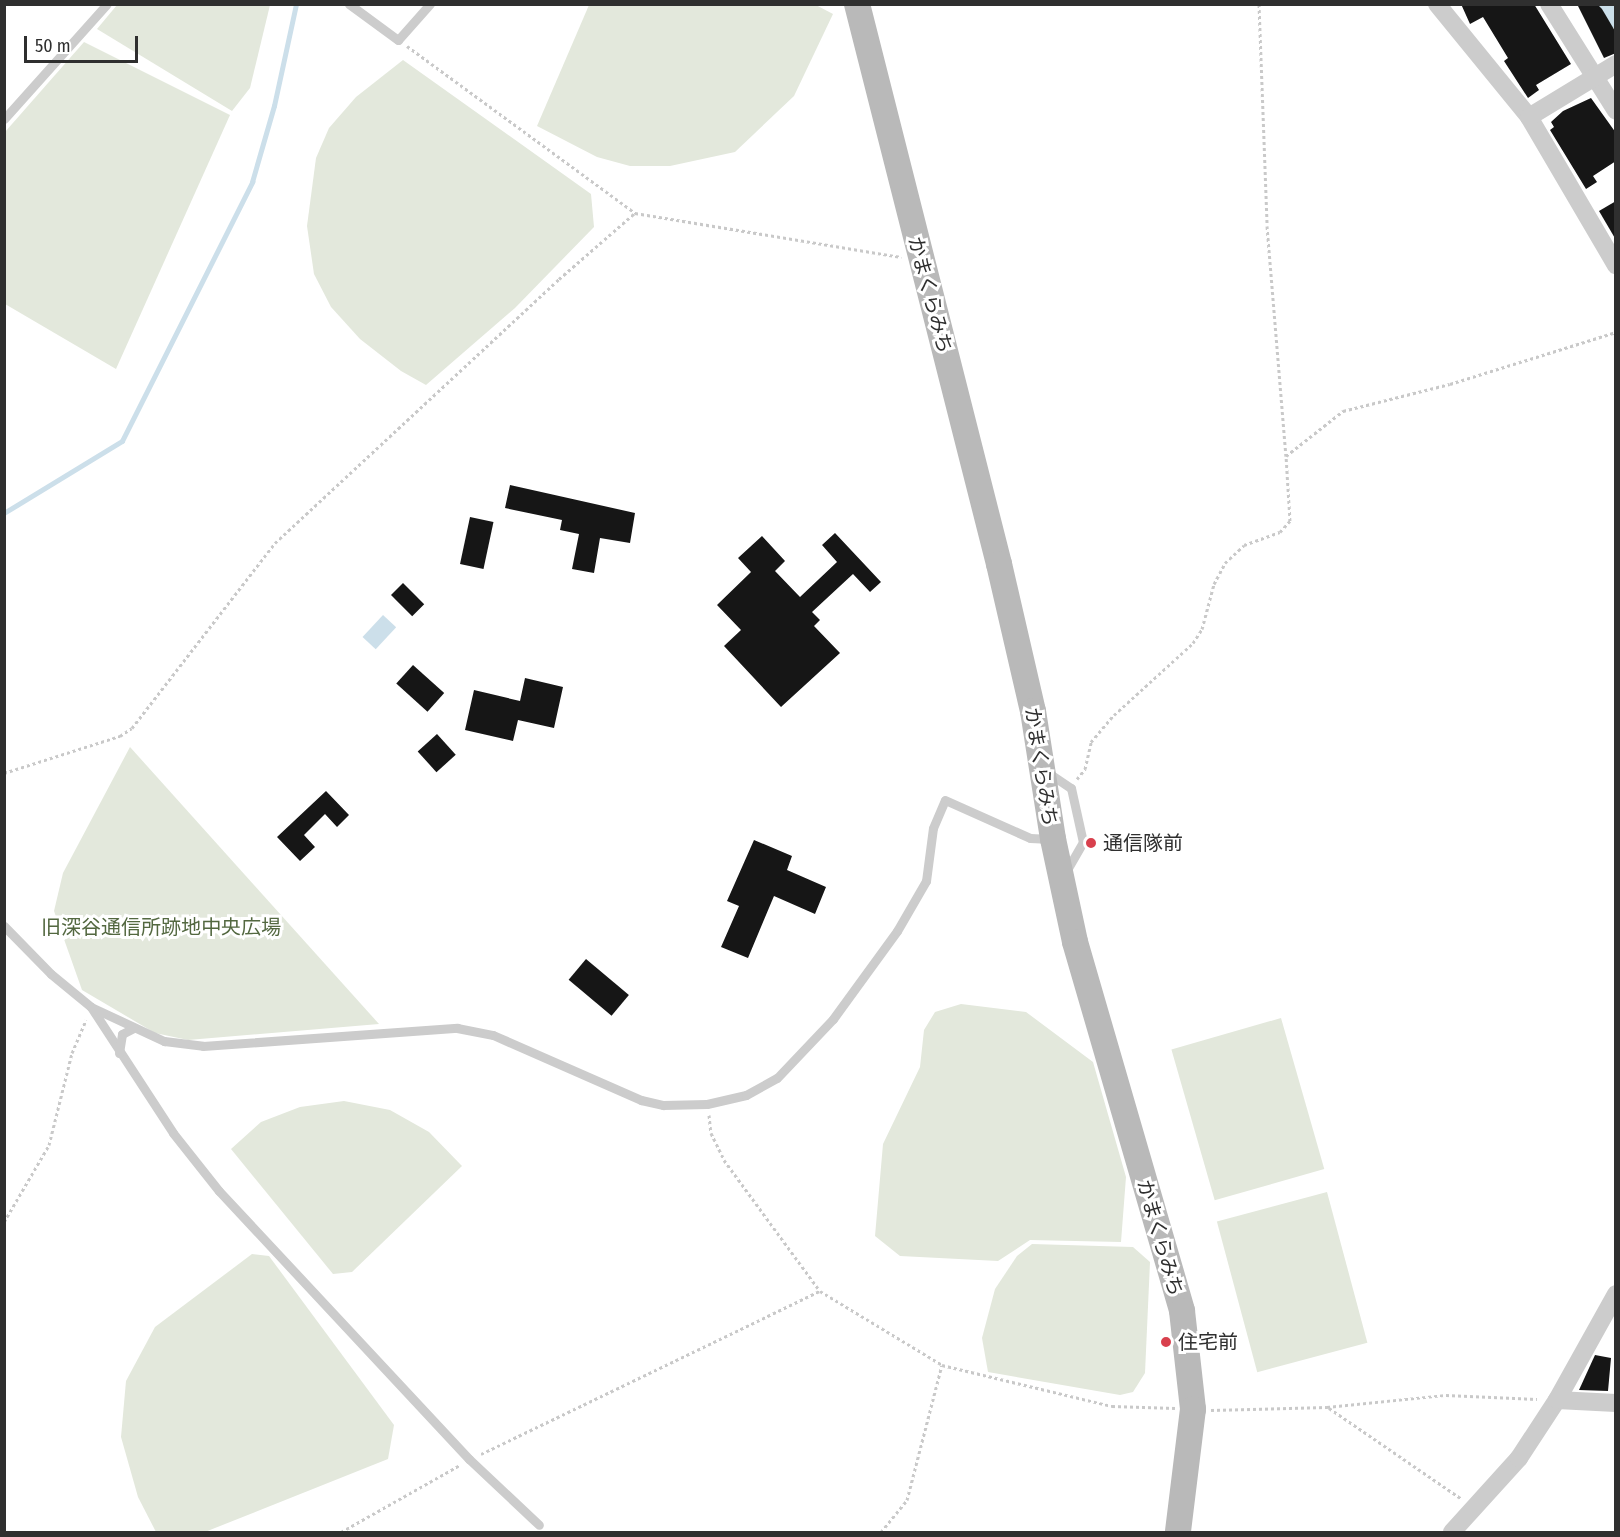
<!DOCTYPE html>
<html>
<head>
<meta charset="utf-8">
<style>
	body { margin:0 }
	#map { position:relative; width:1620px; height:1537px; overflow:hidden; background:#fff; font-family:"Fira Sans Condensed","Noto Sans JP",sans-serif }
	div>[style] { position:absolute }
	.green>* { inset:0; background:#e3e8dc; transform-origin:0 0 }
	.water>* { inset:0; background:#ccdfea; transform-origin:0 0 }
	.stream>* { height:4.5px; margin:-2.25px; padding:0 2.25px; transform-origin:2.25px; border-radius:2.25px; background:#ccdfea }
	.river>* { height:27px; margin:-13.5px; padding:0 13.5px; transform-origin:13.5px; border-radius:13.5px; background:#ccdfea }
	.building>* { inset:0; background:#161616; transform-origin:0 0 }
	.path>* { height:3px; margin-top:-1.5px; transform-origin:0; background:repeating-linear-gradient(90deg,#c9c9c9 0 3px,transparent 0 6px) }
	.service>* { height:9px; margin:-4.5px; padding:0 4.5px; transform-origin:4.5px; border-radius:4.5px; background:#ccc }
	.minor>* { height:18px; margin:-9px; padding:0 9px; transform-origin:9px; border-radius:9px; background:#ccc }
	.secondary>* { height:26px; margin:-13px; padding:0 13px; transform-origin:13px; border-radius:13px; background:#b9b9b9 }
	.dots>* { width:16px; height:16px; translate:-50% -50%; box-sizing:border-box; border:3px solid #fff; border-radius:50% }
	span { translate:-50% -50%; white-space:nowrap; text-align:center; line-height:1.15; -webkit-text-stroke:6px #fff; paint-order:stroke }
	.street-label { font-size:20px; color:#2f2f2f }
	.poi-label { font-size:20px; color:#2f2f2f }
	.left { translate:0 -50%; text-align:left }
	.park-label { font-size:20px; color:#536840 }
	.frame { position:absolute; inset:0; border:6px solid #2f2f2f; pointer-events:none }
	.scale { position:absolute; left:24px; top:36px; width:114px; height:27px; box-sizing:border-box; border:3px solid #2f2f2f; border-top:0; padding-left:8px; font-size:18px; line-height:21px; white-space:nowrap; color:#2f2f2f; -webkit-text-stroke:4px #fff; paint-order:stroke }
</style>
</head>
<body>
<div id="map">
	<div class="green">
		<i style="clip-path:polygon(814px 4px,833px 14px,794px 96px,735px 152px,670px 166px,630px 166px,597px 157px,537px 126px,589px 5px)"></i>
		<i style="clip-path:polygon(117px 5px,270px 5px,250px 88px,232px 111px,97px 29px)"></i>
		<i style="clip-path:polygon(84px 42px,230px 115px,116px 369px,5px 304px,5px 132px)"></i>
		<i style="clip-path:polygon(403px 60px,591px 194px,594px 227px,515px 308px,426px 385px,401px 371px,360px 339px,331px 307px,314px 274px,307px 226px,316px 158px,329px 128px,356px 97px)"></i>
		<i style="clip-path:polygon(130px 747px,379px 1024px,188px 1040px,155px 1033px,82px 990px,54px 911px,63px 873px)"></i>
		<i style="clip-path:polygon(961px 1004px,1026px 1012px,1093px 1062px,1126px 1177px,1121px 1242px,1030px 1240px,998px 1261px,900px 1256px,875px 1236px,883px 1144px,920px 1067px,924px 1030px,935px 1012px)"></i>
		<i style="left:1281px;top:1018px;width:157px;height:114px;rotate:74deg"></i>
		<i style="clip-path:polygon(344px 1101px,390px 1110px,429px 1132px,462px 1166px,352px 1272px,333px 1274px,231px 1149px,261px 1122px,300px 1107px)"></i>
		<i style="left:1327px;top:1192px;width:156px;height:114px;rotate:75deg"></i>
		<i style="clip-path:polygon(1032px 1244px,1133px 1247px,1150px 1262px,1145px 1373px,1133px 1392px,1120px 1395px,988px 1372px,982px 1338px,995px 1289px,1017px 1256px)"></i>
		<i style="clip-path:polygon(252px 1254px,269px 1256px,394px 1425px,388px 1459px,205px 1532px,156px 1532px,138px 1497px,121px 1437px,126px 1381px,155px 1327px)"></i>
	</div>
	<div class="water">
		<i style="left:383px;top:615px;width:18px;height:30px;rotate:43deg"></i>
	</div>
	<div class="stream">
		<i style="left:4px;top:513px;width:138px;rotate:-31.4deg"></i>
		<i style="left:122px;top:441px;width:290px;rotate:-63.3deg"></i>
		<i style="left:252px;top:182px;width:79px;rotate:-73.9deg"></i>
		<i style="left:274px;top:106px;width:104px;rotate:-77.8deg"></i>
	</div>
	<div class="river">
		<i style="left:1610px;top:4px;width:12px;rotate:59deg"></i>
	</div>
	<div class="building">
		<i style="clip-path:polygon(1461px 4px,1534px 4px,1571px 64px,1536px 85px,1539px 90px,1528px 98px,1504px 61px,1508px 58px,1483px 17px,1470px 24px)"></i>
		<i style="clip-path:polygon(1577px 4px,1597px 4px,1602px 9px,1615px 31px,1616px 53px,1604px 58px)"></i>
		<i style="clip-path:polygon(1591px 98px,1616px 133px,1616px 161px,1593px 176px,1597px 182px,1586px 189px,1550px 130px,1554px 127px,1551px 122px,1563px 111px)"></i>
		<i style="clip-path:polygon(1616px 201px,1616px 240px,1599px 211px)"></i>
		<i style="clip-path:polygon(510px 485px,635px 513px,630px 543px,600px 538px,594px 573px,572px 569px,579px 534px,560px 530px,562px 520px,505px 508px)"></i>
		<i style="left:470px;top:517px;width:24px;height:48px;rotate:12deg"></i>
		<i style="clip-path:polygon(835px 533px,881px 582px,870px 592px,853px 574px,812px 612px,820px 620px,814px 626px,840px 653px,781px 707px,724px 646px,741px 630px,717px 605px,751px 572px,738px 558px,762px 536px,785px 561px,775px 571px,800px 597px,837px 562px,822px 545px)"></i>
		<i style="left:403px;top:583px;width:30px;height:17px;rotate:45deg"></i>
		<i style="left:413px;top:665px;width:42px;height:25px;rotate:42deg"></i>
		<i style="clip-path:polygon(525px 678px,563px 687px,554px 728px,518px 720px,513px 741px,465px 730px,474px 690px,520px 701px)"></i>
		<i style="left:437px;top:734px;width:28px;height:26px;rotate:48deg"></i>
		<i style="clip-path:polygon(326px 791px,349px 815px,337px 827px,325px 814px,304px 835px,315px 847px,300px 861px,277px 837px)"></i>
		<i style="clip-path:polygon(754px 840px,792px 856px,787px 870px,826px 887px,815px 914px,774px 896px,748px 958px,721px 947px,739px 906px,727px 901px)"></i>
		<i style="left:586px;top:959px;width:56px;height:27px;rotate:40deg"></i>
		<i style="clip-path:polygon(1595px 1355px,1611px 1358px,1608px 1391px,1579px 1390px)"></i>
	</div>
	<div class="path">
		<i style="left:1259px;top:4px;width:222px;rotate:87.9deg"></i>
		<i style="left:1267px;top:226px;width:231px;rotate:85.3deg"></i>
		<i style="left:407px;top:46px;width:283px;rotate:36.2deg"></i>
		<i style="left:4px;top:773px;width:122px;rotate:-17.7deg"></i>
		<i style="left:120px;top:736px;width:14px;rotate:-34deg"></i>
		<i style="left:132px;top:728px;width:234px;rotate:-52.3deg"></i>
		<i style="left:275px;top:543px;width:388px;rotate:-42.9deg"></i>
		<i style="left:559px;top:279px;width:101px;rotate:-41deg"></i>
		<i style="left:635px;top:213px;width:270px;rotate:9.4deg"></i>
		<i style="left:1077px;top:779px;width:13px;rotate:-51deg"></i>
		<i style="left:1085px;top:769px;width:28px;rotate:-77deg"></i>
		<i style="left:1091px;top:742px;width:35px;rotate:-50deg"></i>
		<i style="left:1114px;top:715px;width:107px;rotate:-42.3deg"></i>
		<i style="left:1193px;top:643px;width:17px;rotate:-57deg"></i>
		<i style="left:1202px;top:629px;width:47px;rotate:-75.1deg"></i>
		<i style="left:1214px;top:584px;width:24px;rotate:-62deg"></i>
		<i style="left:1225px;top:563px;width:26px;rotate:-43deg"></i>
		<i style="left:1244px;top:545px;width:38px;rotate:-20deg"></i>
		<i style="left:1280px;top:532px;width:15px;rotate:-48deg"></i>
		<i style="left:1290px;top:521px;width:65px;rotate:-93.5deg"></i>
		<i style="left:1286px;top:456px;width:73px;rotate:-38.3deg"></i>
		<i style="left:1343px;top:411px;width:110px;rotate:-14.2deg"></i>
		<i style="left:1450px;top:384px;width:174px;rotate:-17.4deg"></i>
		<i style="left:709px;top:1115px;width:18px;rotate:84deg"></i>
		<i style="left:711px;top:1133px;width:30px;rotate:64deg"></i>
		<i style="left:724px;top:1160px;width:162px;rotate:53.8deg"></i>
		<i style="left:820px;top:1291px;width:143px;rotate:31.2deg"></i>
		<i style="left:942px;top:1365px;width:175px;rotate:13.6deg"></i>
		<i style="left:1112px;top:1406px;width:63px;rotate:1.8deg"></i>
		<i style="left:4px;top:1222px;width:89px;rotate:-59.7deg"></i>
		<i style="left:49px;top:1145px;width:95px;rotate:-76deg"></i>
		<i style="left:72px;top:1053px;width:36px;rotate:-67deg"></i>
		<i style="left:1329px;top:1408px;width:161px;rotate:34.4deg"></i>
		<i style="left:1211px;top:1410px;width:116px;rotate:-1.5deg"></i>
		<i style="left:1327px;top:1407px;width:120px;rotate:-5.8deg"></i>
		<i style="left:1446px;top:1395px;width:91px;rotate:2.5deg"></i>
		<i style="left:481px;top:1454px;width:376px;rotate:-25.7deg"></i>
		<i style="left:341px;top:1532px;width:137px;rotate:-29.4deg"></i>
		<i style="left:881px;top:1532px;width:41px;rotate:-50.9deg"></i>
		<i style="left:907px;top:1500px;width:139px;rotate:-75.5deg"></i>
	</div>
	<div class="service">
		<i style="left:349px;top:4px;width:61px;rotate:36.3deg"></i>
		<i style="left:398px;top:40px;width:48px;rotate:-48.4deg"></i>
		<i style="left:4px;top:119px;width:154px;rotate:-48.2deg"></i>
		<i style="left:1047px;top:772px;width:29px;rotate:34deg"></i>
		<i style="left:1071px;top:788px;width:55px;rotate:77.5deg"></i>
		<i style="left:1083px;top:842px;width:34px;rotate:120deg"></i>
		<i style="left:4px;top:926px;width:67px;rotate:45.6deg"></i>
		<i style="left:51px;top:974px;width:52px;rotate:39.5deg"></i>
		<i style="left:91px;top:1007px;width:81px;rotate:25deg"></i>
		<i style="left:164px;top:1041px;width:39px;rotate:7deg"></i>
		<i style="left:203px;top:1046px;width:255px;rotate:-4.1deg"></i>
		<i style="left:457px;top:1028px;width:37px;rotate:11deg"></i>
		<i style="left:493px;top:1035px;width:162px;rotate:23.7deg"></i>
		<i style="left:641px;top:1100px;width:23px;rotate:13deg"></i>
		<i style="left:663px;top:1105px;width:44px;rotate:-1.3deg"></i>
		<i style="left:707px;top:1104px;width:40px;rotate:-13deg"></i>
		<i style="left:746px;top:1095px;width:35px;rotate:-29deg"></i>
		<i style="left:777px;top:1078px;width:81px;rotate:-46.5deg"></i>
		<i style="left:833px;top:1019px;width:109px;rotate:-54deg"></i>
		<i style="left:897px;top:931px;width:58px;rotate:-59.9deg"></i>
		<i style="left:926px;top:881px;width:53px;rotate:-82.5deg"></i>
		<i style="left:933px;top:828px;width:30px;rotate:-67deg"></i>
		<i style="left:945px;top:800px;width:93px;rotate:24.1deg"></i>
		<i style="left:1030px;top:838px;width:21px;rotate:3deg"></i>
		<i style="left:91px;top:1007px;width:150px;rotate:56.9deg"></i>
		<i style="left:173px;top:1133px;width:74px;rotate:51.6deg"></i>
		<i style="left:219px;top:1191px;width:367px;rotate:47deg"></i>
		<i style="left:469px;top:1459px;width:96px;rotate:43.3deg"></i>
		<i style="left:119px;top:1053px;width:19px;rotate:-81deg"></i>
		<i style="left:122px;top:1034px;width:13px;rotate:-27deg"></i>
	</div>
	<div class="minor">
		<i style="left:1437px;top:4px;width:146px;rotate:50.8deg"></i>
		<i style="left:1529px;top:117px;width:172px;rotate:59.6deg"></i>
		<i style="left:1549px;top:4px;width:126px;rotate:57.9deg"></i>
		<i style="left:1529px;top:117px;width:102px;rotate:-31.3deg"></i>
		<i style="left:1557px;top:1400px;width:59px;rotate:2.9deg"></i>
		<i style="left:1452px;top:1532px;width:100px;rotate:-47.8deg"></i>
		<i style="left:1519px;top:1458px;width:69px;rotate:-56.8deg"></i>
		<i style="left:1557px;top:1400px;width:121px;rotate:-60.9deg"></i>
	</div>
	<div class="secondary">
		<i style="left:857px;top:4px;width:578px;rotate:75.77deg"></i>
		<i style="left:999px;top:564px;width:151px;rotate:77deg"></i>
		<i style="left:1033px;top:711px;width:130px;rotate:81.1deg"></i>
		<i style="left:1053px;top:839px;width:105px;rotate:77.9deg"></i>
		<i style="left:1075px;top:942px;width:384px;rotate:73.8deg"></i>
		<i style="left:1182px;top:1311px;width:99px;rotate:83.6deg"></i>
		<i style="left:1193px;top:1409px;width:124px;rotate:97deg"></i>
	</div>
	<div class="dots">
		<i style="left:1091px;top:843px;background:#d8404d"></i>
		<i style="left:1166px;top:1342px;background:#d8404d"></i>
	</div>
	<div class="street-label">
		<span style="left:930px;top:295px;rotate:75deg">かまくらみち</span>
		<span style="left:1041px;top:767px;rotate:81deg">かまくらみち</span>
		<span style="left:1160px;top:1238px;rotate:74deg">かまくらみち</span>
	</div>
	<div class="poi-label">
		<span class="left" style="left:1103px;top:843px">通信隊前</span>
		<span class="left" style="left:1178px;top:1342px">住宅前</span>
	</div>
	<div class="park-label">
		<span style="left:161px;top:927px">旧深谷通信所跡地中央広場</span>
	</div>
	<div class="frame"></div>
	<div class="scale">50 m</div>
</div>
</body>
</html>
